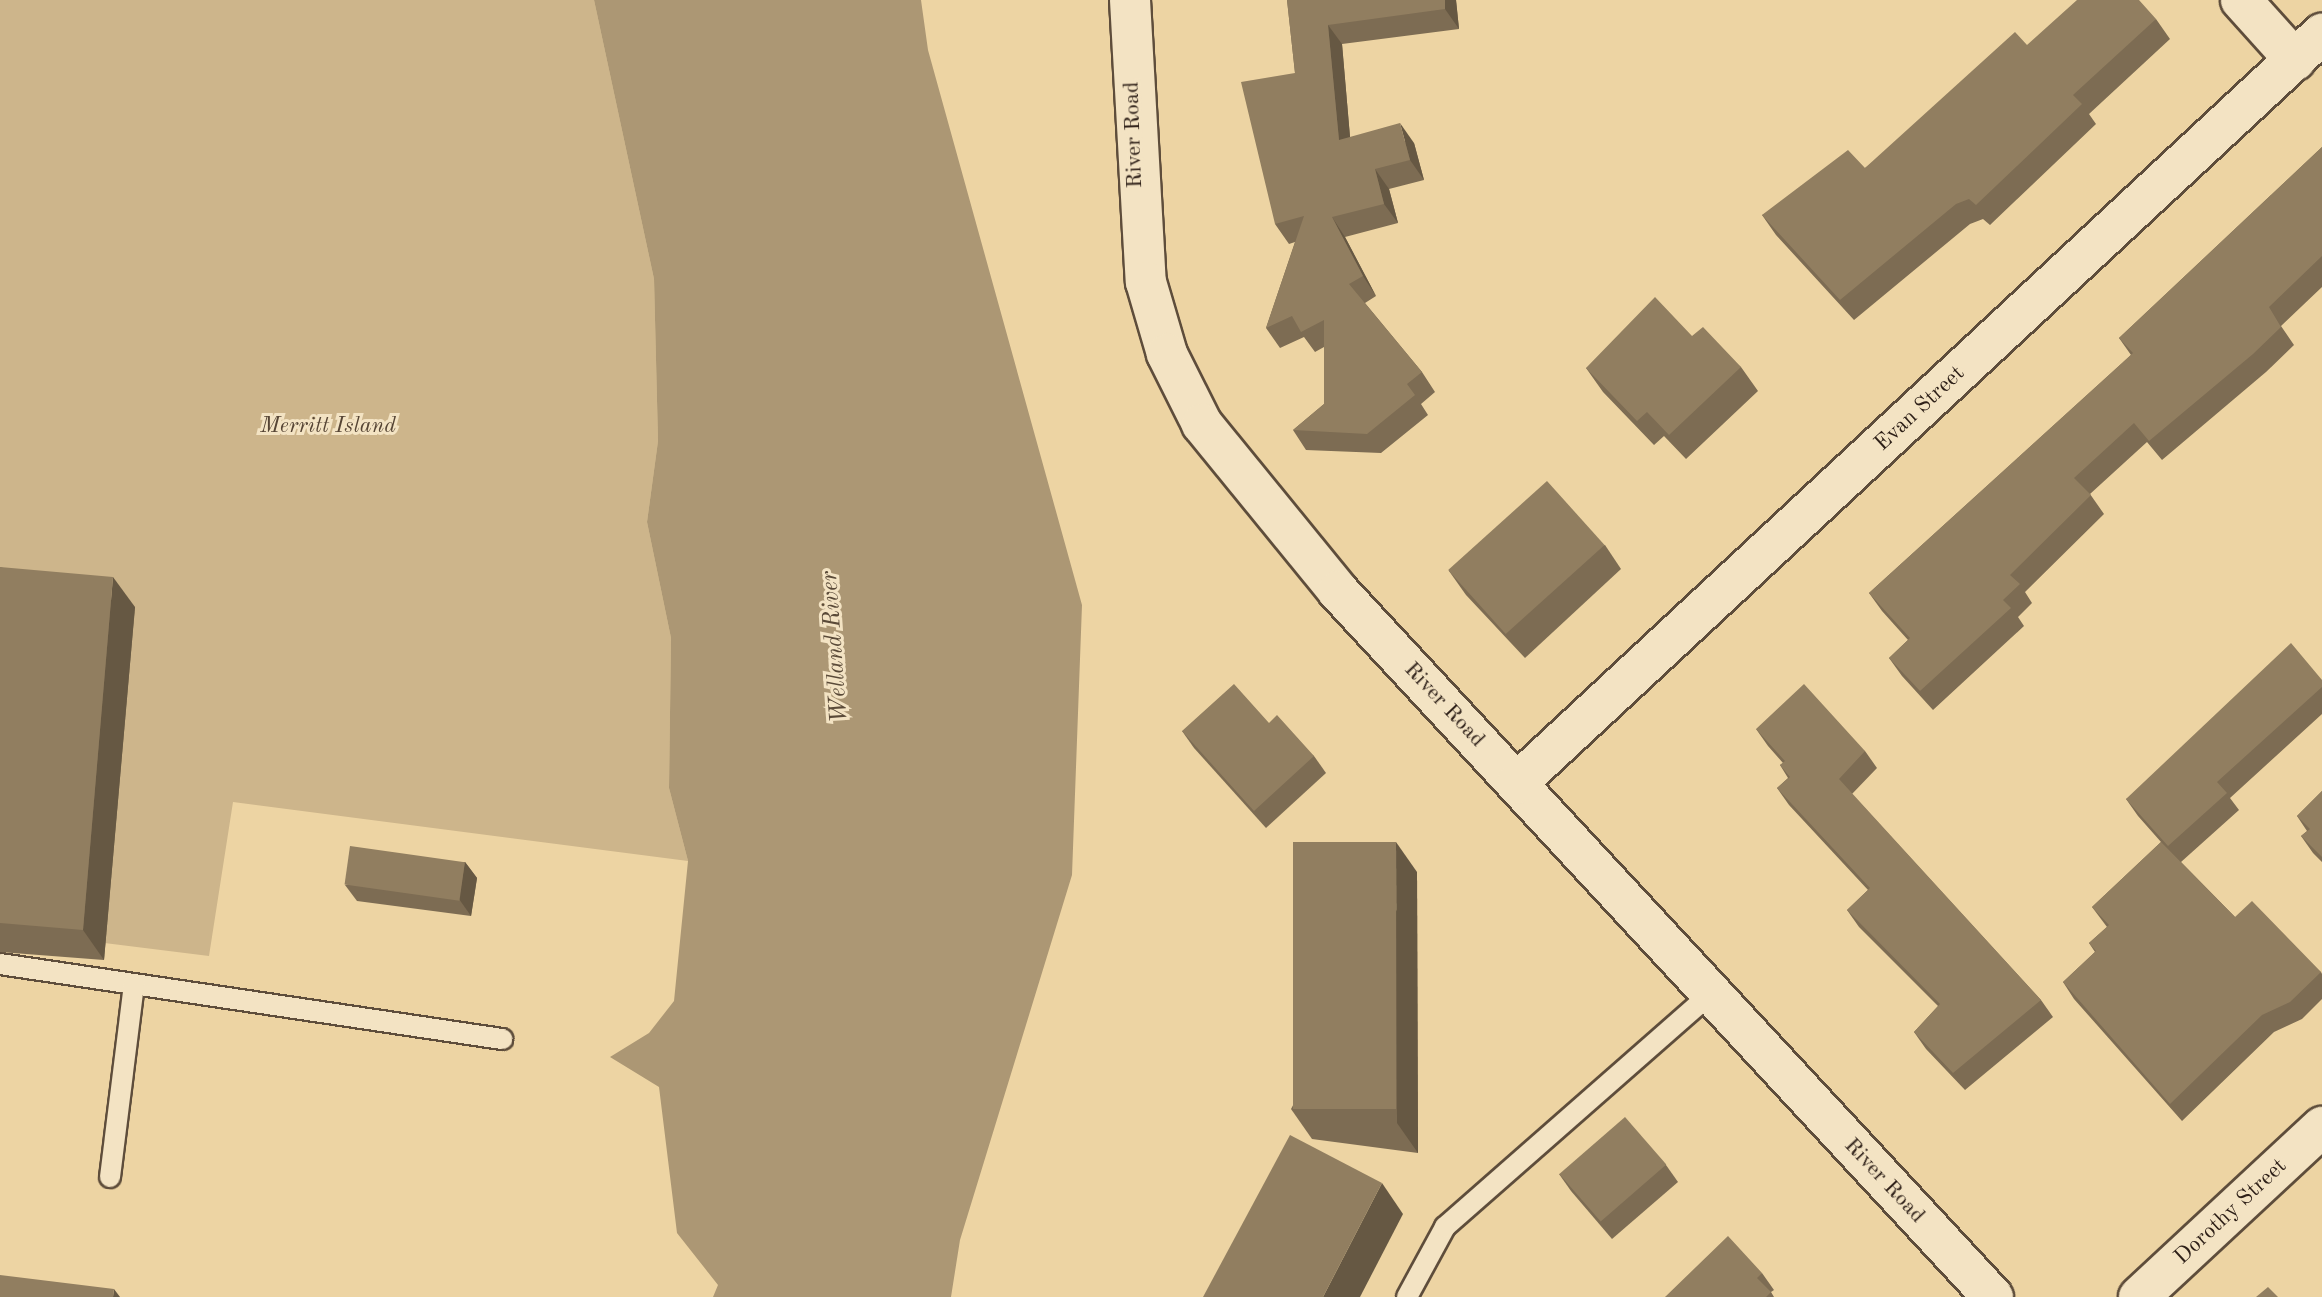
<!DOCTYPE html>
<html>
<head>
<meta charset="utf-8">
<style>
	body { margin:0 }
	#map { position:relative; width:2322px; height:1297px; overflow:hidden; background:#edd4a3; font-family:"Old Standard TT",serif }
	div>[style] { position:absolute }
	.green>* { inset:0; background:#cdb58b }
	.water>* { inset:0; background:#ac9774 }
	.roads { filter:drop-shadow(2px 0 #5e4d3b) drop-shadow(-2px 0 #5e4d3b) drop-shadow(0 2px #5e4d3b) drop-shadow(0 -2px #5e4d3b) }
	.service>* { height:20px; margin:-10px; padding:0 10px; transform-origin:10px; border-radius:10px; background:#f3e3c3 }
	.minor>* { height:40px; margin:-20px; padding:0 20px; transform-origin:20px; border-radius:20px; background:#f3e3c3 }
	.wall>* { inset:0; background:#7d6c53 }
	.shaded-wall>* { inset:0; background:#665843 }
	.building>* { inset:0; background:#917e60; transform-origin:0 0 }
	span { translate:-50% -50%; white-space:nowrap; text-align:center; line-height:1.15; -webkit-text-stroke:6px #f3e3c3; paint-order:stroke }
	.street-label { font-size:22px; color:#2e2018 }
	.park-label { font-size:22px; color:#564535; font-style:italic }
	.water-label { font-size:24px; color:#5a4a38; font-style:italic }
</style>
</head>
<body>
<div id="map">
	<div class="green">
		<i style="clip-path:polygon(0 0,594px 0,654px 279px,658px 441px,647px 522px,671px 638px,669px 788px,688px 861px,233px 802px,209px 956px,0 930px)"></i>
	</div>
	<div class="water">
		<i style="clip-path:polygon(594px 0,921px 0,928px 50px,1082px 605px,1072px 875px,960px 1240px,951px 1297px,713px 1297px,718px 1285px,677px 1233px,659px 1087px,610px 1057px,649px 1033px,674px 1001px,688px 861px,669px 788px,671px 638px,647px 522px,658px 441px,654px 279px)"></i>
	</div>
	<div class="roads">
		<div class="service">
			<i style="left:0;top:964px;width:508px;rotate:8.5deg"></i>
			<i style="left:110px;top:1177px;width:194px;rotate:-82.9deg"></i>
			<i style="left:1407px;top:1297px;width:80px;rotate:-61.5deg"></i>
			<i style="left:1445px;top:1227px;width:353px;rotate:-41.3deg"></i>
		</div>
		<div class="minor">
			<i style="left:1130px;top:0;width:282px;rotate:86.8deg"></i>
			<i style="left:1146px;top:282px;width:75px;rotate:73.7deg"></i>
			<i style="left:1167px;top:354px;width:78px;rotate:63.4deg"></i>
			<i style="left:1202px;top:424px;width:215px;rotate:50.8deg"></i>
			<i style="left:1338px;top:591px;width:963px;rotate:47.15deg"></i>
			<i style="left:2241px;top:0;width:81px;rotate:48deg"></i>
			<i style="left:1517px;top:783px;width:1100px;rotate:-42.94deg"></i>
			<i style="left:2139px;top:1297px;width:250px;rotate:-42.9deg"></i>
		</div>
	</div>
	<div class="wall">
		<i style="clip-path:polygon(1287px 0,1456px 0,1459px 29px,1342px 44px,1350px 137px,1414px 143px,1424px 180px,1389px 189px,1398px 223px,1345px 237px,1376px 296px,1365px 303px,1422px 372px,1435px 392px,1421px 404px,1428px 415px,1381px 453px,1306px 450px,1293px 430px,1324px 404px,1324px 347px,1315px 352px,1304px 337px,1280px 348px,1266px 328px,1295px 242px,1289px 244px,1275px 224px,1295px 73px)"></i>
		<i style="clip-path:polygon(2156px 19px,2170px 39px,2089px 114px,2096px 124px,1990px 225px,1983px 219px,1970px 224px,1854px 320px,1776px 235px,1762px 215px,1865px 168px,2027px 45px)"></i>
		<i style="clip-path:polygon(2322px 147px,2322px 287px,2281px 326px,2294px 345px,2266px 372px,2162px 460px,2147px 442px,2090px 494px,2104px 514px,2025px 592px,2032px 603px,2018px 617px,2024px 626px,1933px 710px,1902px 676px,1889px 658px,1908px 640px,1882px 611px,1869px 593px,2131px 355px,2119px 338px)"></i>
		<i style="clip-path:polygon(1692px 336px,1741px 367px,1758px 391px,1686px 459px,1664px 436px,1654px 445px,1603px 392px,1586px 368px)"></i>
		<i style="clip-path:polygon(1605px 545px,1621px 569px,1525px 658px,1466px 595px,1449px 571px)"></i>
		<i style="clip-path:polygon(0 567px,135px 607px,104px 960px,0 952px)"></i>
		<i style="clip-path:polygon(2322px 680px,2322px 714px,2230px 798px,2239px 810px,2181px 862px,2235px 917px,2321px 972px,2322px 974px,2322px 999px,2302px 1019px,2274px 1032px,2182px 1121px,2074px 999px,2063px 982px,2095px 952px,2089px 943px,2107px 927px,2092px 907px,2161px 842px,2138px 816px,2126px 799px)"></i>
		<i style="clip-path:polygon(1269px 723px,1314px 756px,1326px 773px,1266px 828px,1194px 748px,1182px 731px)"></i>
		<i style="clip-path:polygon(1756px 729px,1865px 751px,1877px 768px,1852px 794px,2041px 1000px,2053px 1017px,1965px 1090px,1926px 1049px,1914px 1032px,1938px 1006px,1859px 927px,1847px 910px,1868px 890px,1789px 805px,1777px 788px,1788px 778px,1780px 765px,1783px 763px,1768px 746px)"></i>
		<i style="clip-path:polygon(2322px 791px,2322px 862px,2313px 853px,2301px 836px,2307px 831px,2297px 816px)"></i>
		<i style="clip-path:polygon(465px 862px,477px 878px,471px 916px,357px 901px,345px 885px)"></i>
		<i style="clip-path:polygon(1417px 872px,1418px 1153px,1312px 1139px,1291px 1109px)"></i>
		<i style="clip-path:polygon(1666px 1165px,1678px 1182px,1612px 1239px,1571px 1191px,1559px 1174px)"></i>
		<i style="clip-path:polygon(1762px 1273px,1774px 1290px,1771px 1292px,1774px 1297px,1665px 1297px)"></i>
	</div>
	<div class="shaded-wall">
		<i style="clip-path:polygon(1445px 0,1456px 0,1459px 29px,1445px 9px)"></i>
		<i style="clip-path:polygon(1328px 25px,1342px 44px,1352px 160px,1339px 140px)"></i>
		<i style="clip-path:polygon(1400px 123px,1414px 143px,1424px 180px,1410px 160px)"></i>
		<i style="clip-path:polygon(1375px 169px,1389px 189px,1398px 223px,1384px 204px)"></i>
		<i style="clip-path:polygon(1332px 217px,1345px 237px,1376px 296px,1363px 276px)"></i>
		<i style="clip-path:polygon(113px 577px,135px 607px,104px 960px,83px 930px)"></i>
		<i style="clip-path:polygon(1396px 842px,1417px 872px,1418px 1153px,1397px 1123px)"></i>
		<i style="clip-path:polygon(465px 862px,477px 878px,471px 916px,459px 899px)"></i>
		<i style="clip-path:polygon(1382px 1183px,1403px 1214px,1360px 1297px,1323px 1297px)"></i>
		<i style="clip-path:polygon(114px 1289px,120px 1297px,113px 1297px)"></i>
	</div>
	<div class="building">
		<i style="clip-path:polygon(1287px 0,1445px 0,1445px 9px,1328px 25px,1339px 140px,1400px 123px,1410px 160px,1375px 169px,1384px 204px,1332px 217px,1363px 276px,1349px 284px,1422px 372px,1407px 384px,1415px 395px,1367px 434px,1293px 430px,1324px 404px,1324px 320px,1301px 332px,1292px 316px,1266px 328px,1304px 216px,1275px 224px,1241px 82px,1295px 73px)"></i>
		<i style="clip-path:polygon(2077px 0,2139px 0,2156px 19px,2073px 95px,2082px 104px,1976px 205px,1969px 199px,1956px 204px,1840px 300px,1762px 215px,1848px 150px,1865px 168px,2015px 32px,2027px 45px)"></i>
		<i style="clip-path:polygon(2322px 147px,2322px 256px,2269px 307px,2281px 327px,2253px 354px,2149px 441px,2134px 423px,2074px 478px,2091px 495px,2010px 575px,2020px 584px,2003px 600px,2011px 608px,1920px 691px,1889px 658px,1910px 638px,1869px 593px,2133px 353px,2119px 338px)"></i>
		<i style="clip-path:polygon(1655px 297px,1692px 336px,1703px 327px,1741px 367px,1669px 435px,1647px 412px,1637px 421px,1586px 368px)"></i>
		<i style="left:1547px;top:481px;width:86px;height:133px;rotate:48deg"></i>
		<i style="clip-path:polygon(0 567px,113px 577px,83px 930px,0 923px)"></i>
		<i style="clip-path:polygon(2291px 643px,2322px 680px,2322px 687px,2217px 782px,2227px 793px,2168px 846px,2126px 799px)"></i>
		<i style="clip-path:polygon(1234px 684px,1269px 723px,1277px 715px,1314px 756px,1254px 811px,1182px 731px)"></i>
		<i style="clip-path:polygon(1804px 684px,1865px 751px,1839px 779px,2041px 1000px,1953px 1073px,1914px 1032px,1940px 1004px,1847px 910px,1870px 888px,1777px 788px,1790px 777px,1780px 765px,1785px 761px,1756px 729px)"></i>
		<i style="clip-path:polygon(2322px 791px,2322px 857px,2301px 836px,2310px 829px,2297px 816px)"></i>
		<i style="left:1293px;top:842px;width:103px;height:267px"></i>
		<i style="clip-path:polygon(2161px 842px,2235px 917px,2252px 901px,2321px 972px,2290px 1002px,2262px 1015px,2170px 1104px,2063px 982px,2096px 951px,2089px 943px,2109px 925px,2092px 907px)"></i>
		<i style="left:350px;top:846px;width:116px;height:39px;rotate:8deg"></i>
		<i style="left:1625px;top:1117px;width:63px;height:87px;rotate:49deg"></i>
		<i style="clip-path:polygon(1290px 1135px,1382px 1183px,1323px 1297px,1203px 1297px)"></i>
		<i style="clip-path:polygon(1728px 1236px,1762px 1273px,1757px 1278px,1771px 1292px,1766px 1297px,1665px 1297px)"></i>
		<i style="clip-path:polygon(0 1275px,114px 1289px,113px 1297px,0 1297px)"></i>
		<i style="clip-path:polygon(2268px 1287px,2278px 1297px,2256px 1297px)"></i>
	</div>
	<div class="street-label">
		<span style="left:1134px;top:135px;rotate:-92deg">River Road</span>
		<span style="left:1920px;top:409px;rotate:-43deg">Evan Street</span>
		<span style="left:1444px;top:705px;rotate:47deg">River Road</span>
		<span style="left:1884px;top:1181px;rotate:47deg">River Road</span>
		<span style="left:2231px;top:1212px;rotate:-43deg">Dorothy Street</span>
	</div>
	<div class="park-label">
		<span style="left:328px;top:427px">Merritt Island</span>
	</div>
	<div class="water-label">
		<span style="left:836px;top:647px;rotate:-94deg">Welland River</span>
	</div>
</div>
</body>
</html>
